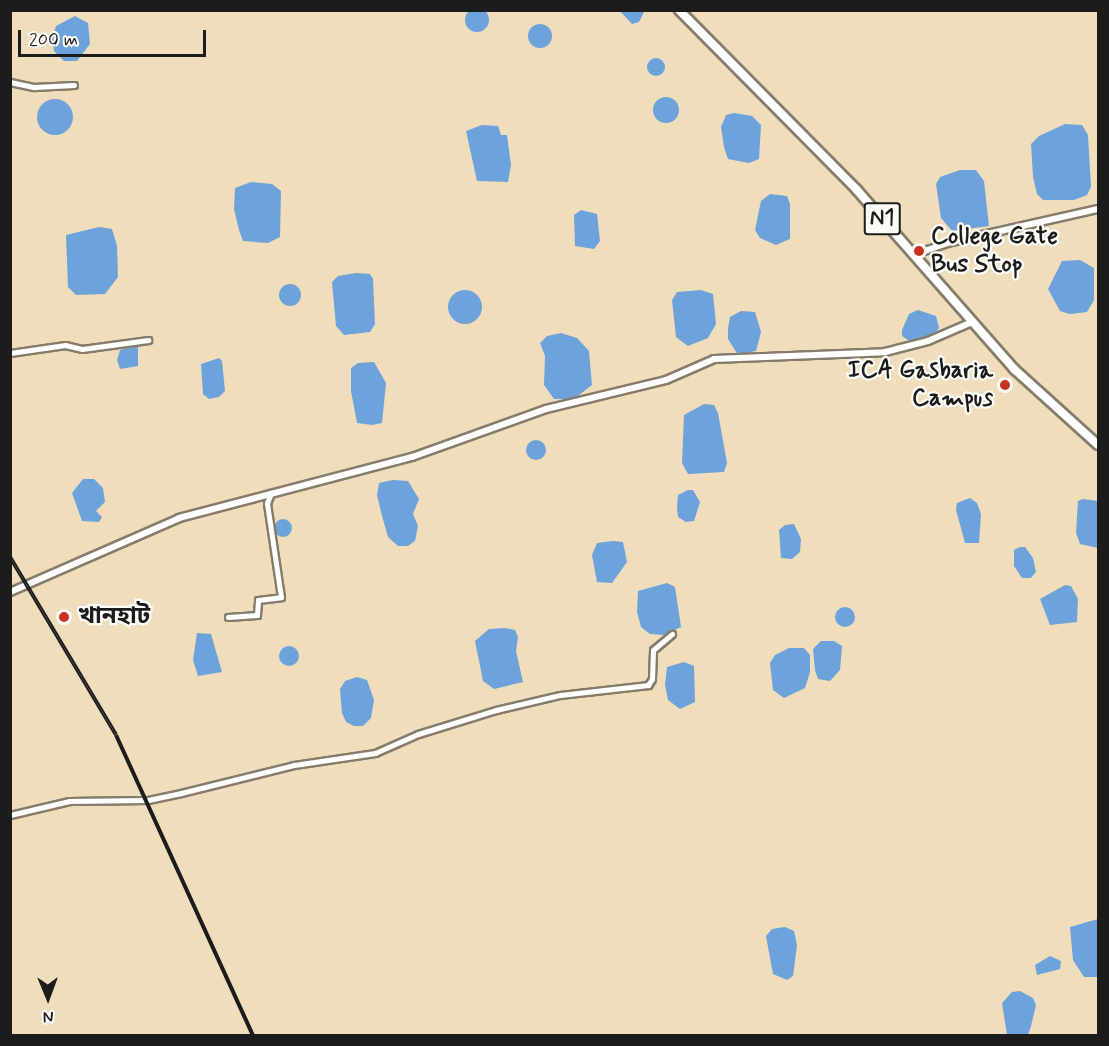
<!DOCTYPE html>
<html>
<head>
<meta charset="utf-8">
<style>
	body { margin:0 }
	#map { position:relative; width:1109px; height:1046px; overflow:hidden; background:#f0ddbc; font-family:Mynerve,"Noto Sans Bengali",sans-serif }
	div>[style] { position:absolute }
	.water>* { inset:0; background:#6ea2da }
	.round { border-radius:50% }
	.roads { filter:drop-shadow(2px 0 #867c6c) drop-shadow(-2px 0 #867c6c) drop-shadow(0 2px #867c6c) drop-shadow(0 -2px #867c6c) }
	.minor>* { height:5px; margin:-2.5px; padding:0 2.5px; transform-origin:2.5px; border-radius:2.5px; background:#fff }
	.tertiary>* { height:6px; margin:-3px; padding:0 3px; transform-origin:3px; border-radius:3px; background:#fff }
	.trunk>* { height:8px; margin:-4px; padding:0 4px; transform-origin:4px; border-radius:4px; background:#fff }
	.rail>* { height:4px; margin-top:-2px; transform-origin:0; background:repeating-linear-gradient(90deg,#fdfcf7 0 4.5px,#1c1c1c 0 9px); box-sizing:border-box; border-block:2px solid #1c1c1c }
	.dots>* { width:16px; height:16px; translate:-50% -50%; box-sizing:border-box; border:3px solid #fdfcf7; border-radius:50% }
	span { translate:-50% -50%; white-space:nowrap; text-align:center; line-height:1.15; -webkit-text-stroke:4.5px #fdfcf7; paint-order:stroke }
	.shield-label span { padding:2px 4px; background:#fdfcf7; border:2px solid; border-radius:4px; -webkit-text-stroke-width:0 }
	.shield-label { font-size:22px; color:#1c1c1c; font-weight:700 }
	.poi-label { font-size:24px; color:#1c1c1c; font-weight:700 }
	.left { translate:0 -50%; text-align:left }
	.right { translate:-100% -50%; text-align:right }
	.frame { position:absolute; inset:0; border:12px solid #1c1c1c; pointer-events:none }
	.north { position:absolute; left:18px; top:968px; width:60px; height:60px; -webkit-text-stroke:4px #fdfcf7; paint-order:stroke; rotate:179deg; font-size:16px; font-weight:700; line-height:24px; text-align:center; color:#1c1c1c }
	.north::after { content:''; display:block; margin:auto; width:21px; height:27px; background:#1c1c1c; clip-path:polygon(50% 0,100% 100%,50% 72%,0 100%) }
	.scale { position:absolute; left:18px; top:30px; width:188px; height:27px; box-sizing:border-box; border:3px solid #1c1c1c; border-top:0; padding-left:8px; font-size:18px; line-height:21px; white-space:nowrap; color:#1c1c1c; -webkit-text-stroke:4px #fdfcf7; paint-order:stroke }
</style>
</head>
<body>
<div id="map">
	<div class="water">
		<i class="round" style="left:465px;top:8px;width:24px;height:24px"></i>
		<i style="clip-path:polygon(620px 11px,643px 11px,644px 12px,639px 22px,632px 24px)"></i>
		<i style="clip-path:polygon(75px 16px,88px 23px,90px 44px,77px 61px,64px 61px,54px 51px,52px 39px,56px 26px)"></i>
		<i class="round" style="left:528px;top:24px;width:24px;height:24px"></i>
		<i class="round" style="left:647px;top:58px;width:18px;height:18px"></i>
		<i class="round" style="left:653px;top:97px;width:26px;height:26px"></i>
		<i class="round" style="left:37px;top:99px;width:36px;height:36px"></i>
		<i style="clip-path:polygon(734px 113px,752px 116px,761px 125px,759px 159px,749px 163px,728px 159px,724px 147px,721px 127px,726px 115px)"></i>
		<i style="clip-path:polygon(1065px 124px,1082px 125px,1088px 135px,1091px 187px,1087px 195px,1074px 200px,1043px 200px,1037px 194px,1033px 177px,1031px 144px,1039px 136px)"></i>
		<i style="clip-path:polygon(482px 125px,498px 126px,501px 135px,507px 135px,511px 165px,508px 182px,477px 181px,466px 131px)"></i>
		<i style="clip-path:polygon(960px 170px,976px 170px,984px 181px,989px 226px,952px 231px,941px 218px,936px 184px,940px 177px)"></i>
		<i style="clip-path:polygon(251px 182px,272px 184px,281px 191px,280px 237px,268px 243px,243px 241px,239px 230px,234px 209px,235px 188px)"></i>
		<i style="clip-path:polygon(770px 194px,787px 196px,790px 204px,790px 239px,776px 245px,760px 238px,755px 230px,761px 201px)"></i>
		<i style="clip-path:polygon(581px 210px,597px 214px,600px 241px,594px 249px,575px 246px,574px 215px)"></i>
		<i style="clip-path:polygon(99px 227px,112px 229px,117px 246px,118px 277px,105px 294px,76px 295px,68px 287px,66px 235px)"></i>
		<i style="clip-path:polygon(1080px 260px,1094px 268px,1094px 300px,1087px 312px,1070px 314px,1060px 311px,1048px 289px,1062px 261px)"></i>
		<i style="clip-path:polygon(356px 273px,370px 274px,373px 279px,375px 324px,370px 332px,344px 335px,336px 326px,332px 282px,338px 276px)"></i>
		<i class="round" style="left:279px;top:284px;width:22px;height:22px"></i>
		<i style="clip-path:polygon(701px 290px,713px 294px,716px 324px,708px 338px,688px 346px,676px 337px,672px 300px,677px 292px)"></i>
		<i class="round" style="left:448px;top:290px;width:34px;height:34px"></i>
		<i style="clip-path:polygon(918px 310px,936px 316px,939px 328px,933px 337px,911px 342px,902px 336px,902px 330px,909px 314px)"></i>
		<i style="clip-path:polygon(741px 311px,755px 312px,761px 332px,756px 351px,738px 355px,728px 339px,728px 328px,730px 317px)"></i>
		<i style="clip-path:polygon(561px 333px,577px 338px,589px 351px,592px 385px,574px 399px,554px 399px,544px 385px,545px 356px,540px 343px,547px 336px)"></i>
		<i style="clip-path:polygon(138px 345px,138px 366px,120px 369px,117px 360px,120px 350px)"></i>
		<i style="clip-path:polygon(219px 358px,222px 361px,225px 391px,219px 397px,209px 399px,203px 394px,201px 364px)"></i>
		<i style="clip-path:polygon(374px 362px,386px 383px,382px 423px,372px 425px,357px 423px,351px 391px,351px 368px,358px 363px)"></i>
		<i style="clip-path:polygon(704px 404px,714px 405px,718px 413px,727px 463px,724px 472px,688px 474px,682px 463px,684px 415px)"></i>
		<i class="round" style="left:526px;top:440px;width:20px;height:20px"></i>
		<i style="clip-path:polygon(83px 479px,94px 479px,103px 488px,105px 502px,96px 511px,102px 517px,99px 522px,82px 521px,72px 493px)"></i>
		<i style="clip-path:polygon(393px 480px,408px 481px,419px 499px,413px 514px,418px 526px,415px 541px,408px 546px,398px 546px,388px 537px,382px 516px,377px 495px,379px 483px)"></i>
		<i style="clip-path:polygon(688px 490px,693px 490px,700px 502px,694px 521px,686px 522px,678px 517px,677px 508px,678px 495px)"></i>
		<i style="clip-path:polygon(970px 498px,977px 503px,981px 514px,979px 543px,965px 543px,956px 510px,957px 503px)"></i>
		<i style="clip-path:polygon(1083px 499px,1098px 501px,1098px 548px,1080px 544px,1076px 533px,1078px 501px)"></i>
		<i class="round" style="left:274px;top:519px;width:18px;height:18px"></i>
		<i style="clip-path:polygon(794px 524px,801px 539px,800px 552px,792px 559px,781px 558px,779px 530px,785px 525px)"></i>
		<i style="clip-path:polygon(613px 541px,623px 542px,627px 562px,612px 583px,597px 582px,592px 555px,597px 543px)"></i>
		<i style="clip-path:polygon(1020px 547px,1025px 547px,1033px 558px,1036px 572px,1031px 578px,1022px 578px,1014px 566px,1014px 550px)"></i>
		<i style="clip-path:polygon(667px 583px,675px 587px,681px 627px,664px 635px,650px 634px,641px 627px,637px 612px,638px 591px)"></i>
		<i style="clip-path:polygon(1065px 585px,1071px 586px,1078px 599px,1077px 622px,1050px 625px,1040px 599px)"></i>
		<i class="round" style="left:835px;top:607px;width:20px;height:20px"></i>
		<i style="clip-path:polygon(505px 628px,515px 630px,518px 637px,516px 651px,523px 682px,494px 689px,483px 681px,475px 641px,489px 629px)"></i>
		<i style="clip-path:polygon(197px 633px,211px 634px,222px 672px,198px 676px,193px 660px)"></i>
		<i style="clip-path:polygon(821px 641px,834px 641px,842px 646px,840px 670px,830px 681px,818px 679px,815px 670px,813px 649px)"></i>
		<i class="round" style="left:279px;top:646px;width:20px;height:20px"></i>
		<i style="clip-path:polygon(789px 648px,804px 648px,810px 655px,810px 672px,805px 688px,784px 698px,773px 690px,770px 663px,775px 655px)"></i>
		<i style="clip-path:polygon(684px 662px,694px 666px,695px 702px,680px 709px,668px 700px,665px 685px,667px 667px)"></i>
		<i style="clip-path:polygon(357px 677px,367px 680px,374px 700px,371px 718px,363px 726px,354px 726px,346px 722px,342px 713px,340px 689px,345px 681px)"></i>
		<i style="clip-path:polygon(1098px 919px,1098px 977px,1084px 977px,1073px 960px,1070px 927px)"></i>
		<i style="clip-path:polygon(785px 927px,794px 931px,797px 945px,793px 976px,787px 980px,773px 974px,766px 936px,772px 929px)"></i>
		<i style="clip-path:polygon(1050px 956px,1061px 961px,1060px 969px,1037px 975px,1035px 965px)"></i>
		<i style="clip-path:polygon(1020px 991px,1033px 998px,1036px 1005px,1031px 1026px,1028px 1035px,1007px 1035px,1002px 1003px,1012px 992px)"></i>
	</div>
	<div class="roads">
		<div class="minor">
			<i style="left:10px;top:82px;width:25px;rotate:12deg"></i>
			<i style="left:34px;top:87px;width:40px;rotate:-2.9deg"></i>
			<i style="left:10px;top:353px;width:56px;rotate:-8.3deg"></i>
			<i style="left:65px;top:345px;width:17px;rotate:13deg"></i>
			<i style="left:82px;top:349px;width:67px;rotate:-7.8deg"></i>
			<i style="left:228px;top:617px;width:29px;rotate:-4deg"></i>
			<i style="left:257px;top:615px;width:15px;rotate:-86deg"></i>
			<i style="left:258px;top:600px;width:23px;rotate:-7deg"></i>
			<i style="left:281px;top:597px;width:95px;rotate:-98.5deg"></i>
			<i style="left:267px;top:503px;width:11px;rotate:-68deg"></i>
			<i style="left:10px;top:815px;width:61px;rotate:-13.3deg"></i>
			<i style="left:69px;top:801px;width:79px;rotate:-0.7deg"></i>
			<i style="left:148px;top:800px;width:34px;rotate:-12deg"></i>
			<i style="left:181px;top:793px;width:116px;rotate:-13.9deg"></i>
			<i style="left:294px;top:765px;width:82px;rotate:-8.4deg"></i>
			<i style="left:375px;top:753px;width:47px;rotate:-23.8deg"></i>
			<i style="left:418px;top:734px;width:82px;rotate:-17.1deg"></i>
			<i style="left:496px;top:710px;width:66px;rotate:-13.2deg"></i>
			<i style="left:560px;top:695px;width:89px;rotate:-6.5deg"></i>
			<i style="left:648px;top:685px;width:7px;rotate:-56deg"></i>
			<i style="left:652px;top:679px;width:29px;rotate:-88deg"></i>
			<i style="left:653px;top:650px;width:25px;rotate:-40deg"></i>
		</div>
		<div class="tertiary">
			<i style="left:913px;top:255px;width:36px;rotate:-19deg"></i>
			<i style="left:947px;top:243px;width:155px;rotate:-12.7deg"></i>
			<i style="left:10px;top:592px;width:184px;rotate:-23.6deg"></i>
			<i style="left:179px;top:518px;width:241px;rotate:-14.7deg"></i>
			<i style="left:412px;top:457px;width:142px;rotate:-19.7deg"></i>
			<i style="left:546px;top:409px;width:123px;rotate:-13.6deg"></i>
			<i style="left:666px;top:380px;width:52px;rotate:-23.6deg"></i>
			<i style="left:714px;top:359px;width:171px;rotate:-2.3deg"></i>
			<i style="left:885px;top:352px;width:44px;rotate:-14.3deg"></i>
			<i style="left:928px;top:341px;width:48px;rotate:-23.4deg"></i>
		</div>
		<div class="trunk">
			<i style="left:679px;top:10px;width:252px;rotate:45.3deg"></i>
			<i style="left:856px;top:189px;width:240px;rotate:48.7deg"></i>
			<i style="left:1014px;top:369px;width:113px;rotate:42.1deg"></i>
		</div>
	</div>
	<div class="rail">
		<i style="left:10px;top:557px;width:207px;rotate:59.2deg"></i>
		<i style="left:116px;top:735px;width:331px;rotate:65.5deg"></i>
	</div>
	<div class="dots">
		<i style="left:919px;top:251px;background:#c8321e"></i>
		<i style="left:1005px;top:385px;background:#c8321e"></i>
		<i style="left:64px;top:617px;background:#c8321e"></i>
	</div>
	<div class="shield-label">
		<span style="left:882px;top:219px">N1</span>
	</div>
	<div class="poi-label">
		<span class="left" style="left:931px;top:251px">College Gate<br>Bus Stop</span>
		<span class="right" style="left:993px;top:385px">ICA Gasbaria<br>Campus</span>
		<span class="left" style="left:78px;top:617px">খানহাট</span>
	</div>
	<div class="frame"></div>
	<div class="north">N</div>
	<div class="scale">200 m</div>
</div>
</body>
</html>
